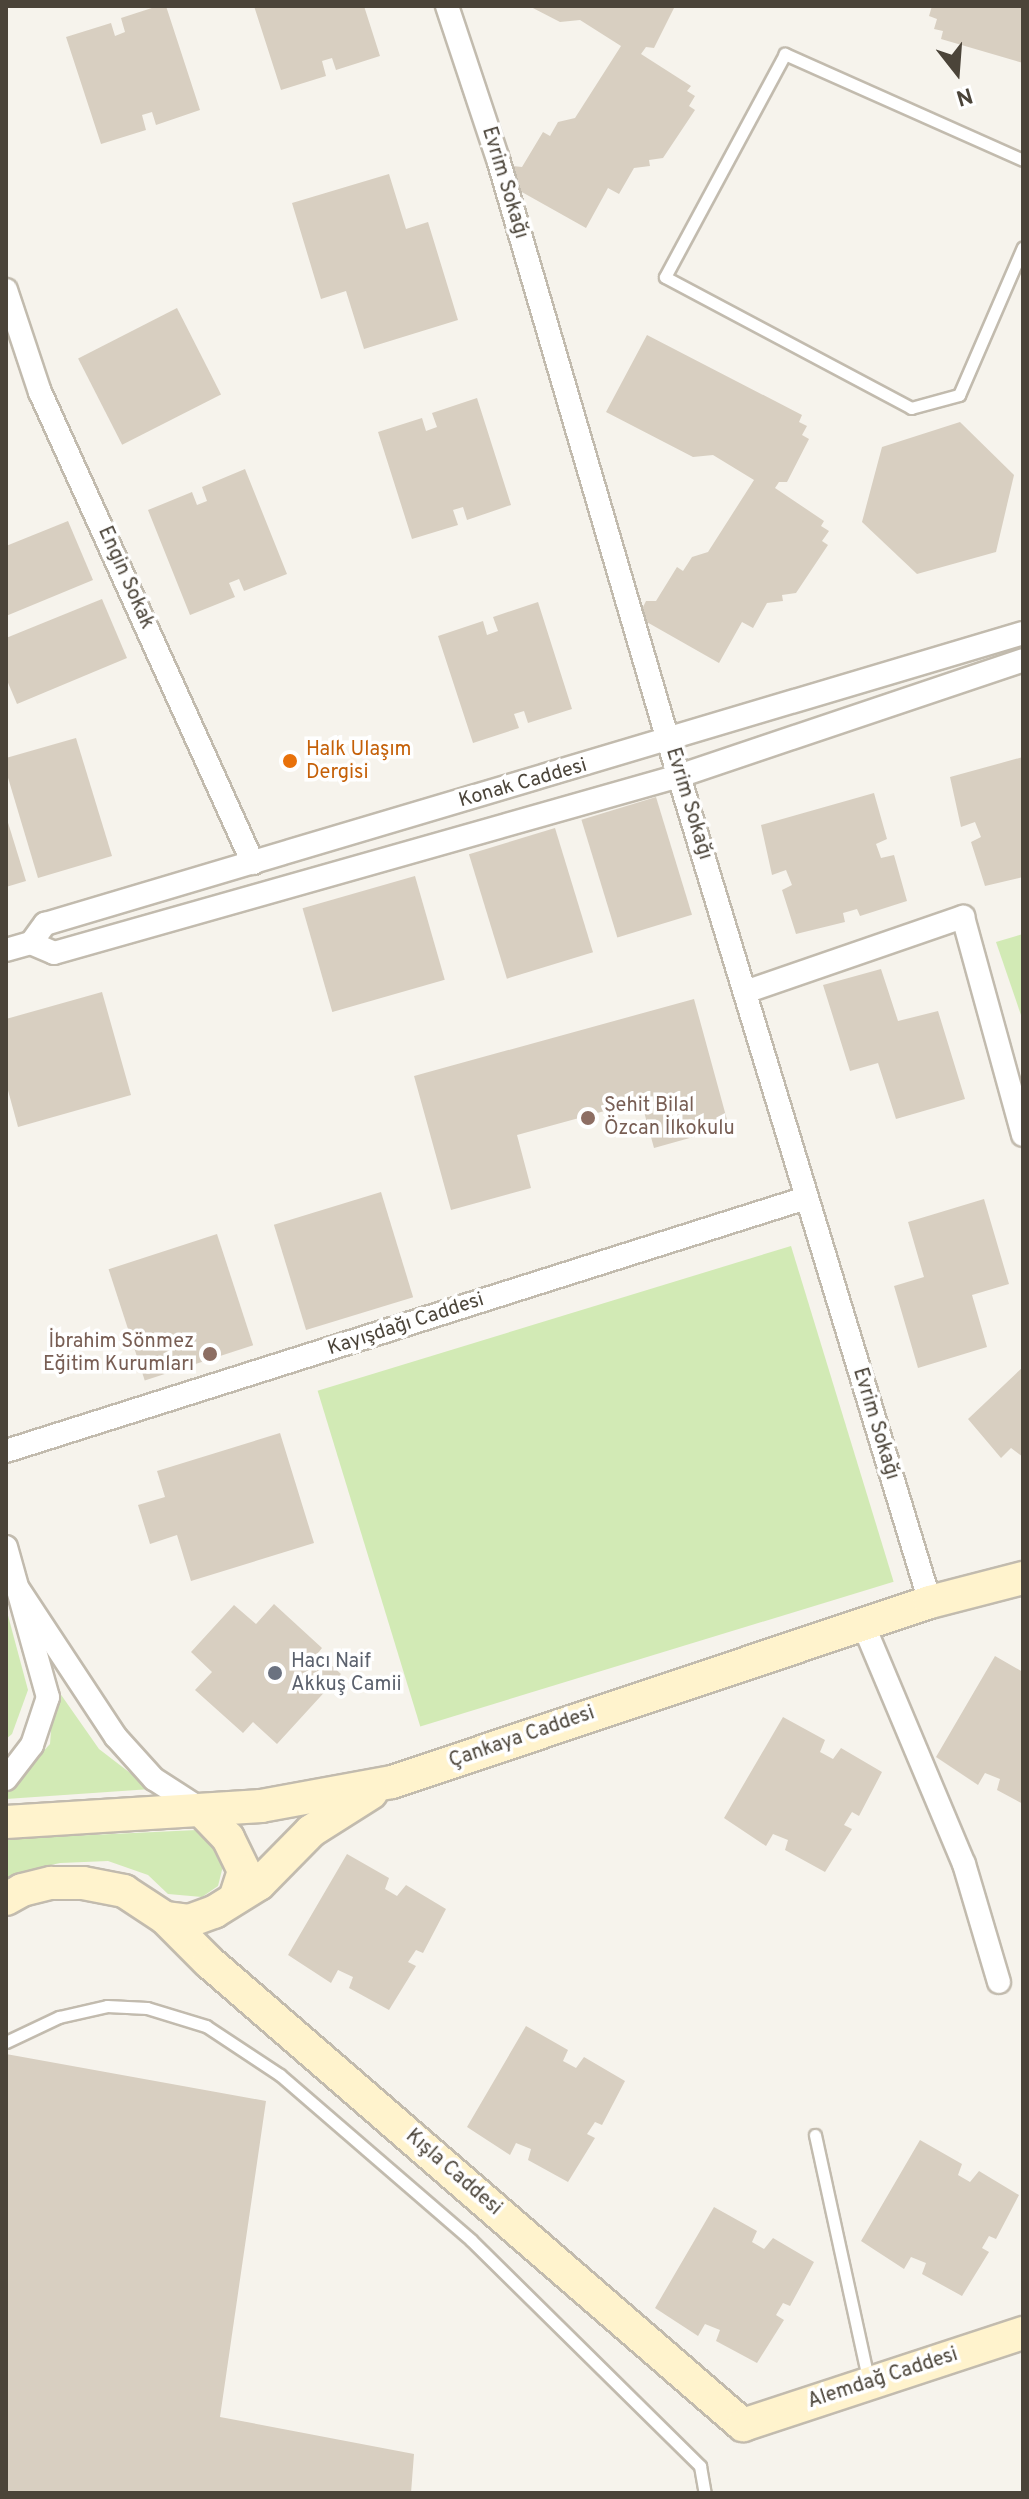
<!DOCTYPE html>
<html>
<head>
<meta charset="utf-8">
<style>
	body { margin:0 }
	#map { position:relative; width:1029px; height:2499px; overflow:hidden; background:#f6f3ec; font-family:Overpass,sans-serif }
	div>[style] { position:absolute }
	.green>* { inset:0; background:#d2eab5; transform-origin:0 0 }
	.building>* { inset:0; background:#d8cfc1; transform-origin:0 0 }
	.roads { filter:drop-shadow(2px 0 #c2bbae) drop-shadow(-2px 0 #c2bbae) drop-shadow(0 2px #c2bbae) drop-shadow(0 -2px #c2bbae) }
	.service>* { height:11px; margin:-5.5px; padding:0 5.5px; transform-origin:5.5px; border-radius:5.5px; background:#fff }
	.minor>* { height:22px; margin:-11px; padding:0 11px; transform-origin:11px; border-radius:11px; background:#fff }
	.secondary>* { height:32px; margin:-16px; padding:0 16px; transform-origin:16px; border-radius:16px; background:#fff3cd }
	.dots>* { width:22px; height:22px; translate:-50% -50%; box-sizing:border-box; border:4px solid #fff; border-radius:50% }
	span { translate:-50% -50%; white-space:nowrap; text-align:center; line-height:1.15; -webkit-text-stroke:7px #fff; paint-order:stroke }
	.street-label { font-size:20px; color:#4b4439 }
	.food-label { font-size:20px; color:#c56008 }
	.left { translate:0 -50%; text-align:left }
	.education-label { font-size:20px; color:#785e54 }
	.right { translate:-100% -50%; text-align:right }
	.worship-label { font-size:20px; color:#5b616d }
	.frame { position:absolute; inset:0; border:8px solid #4b4439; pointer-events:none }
	.north { position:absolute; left:917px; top:32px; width:80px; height:80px; -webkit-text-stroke:6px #fff; paint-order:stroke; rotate:163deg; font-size:22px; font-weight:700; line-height:32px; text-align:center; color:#4b4439 }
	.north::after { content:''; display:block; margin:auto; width:28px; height:36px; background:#4b4439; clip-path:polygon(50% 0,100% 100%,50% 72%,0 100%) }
</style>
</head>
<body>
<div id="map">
	<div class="green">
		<i style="clip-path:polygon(1023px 934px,1023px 1021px,996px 942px)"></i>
		<i style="left:791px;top:1246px;width:351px;height:495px;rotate:73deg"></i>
		<i style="clip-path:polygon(6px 1608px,28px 1690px,12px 1734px,6px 1739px)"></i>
		<i style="clip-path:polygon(57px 1689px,99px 1749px,151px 1789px,6px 1799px,6px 1791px,50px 1744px,54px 1691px)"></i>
		<i style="clip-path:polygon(197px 1830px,213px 1840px,224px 1862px,218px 1886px,202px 1897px,168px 1894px,148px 1875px,108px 1861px,60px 1863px,33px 1869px,6px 1883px,6px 1839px)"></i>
	</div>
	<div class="building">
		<i style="clip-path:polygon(158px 6px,166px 6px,200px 110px,156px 125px,152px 112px,142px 115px,146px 130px,101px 144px,66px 37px,111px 23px,115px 36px,125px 32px,121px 18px)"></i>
		<i style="clip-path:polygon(254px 6px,364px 6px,380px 56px,336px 70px,332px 58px,322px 61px,326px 76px,281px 90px)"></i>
		<i style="clip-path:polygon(529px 6px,675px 6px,654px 48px,646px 47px,641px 54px,691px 86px,687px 91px,695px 96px,689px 106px,695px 110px,663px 158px,649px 160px,650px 166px,634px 168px,619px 194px,608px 188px,586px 228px,504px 182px,513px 166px,522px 167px,543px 132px,550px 136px,558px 122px,575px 118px,621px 46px,580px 20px,560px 22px)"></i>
		<i style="clip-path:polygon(932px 6px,1023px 6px,1023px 63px,941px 39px,943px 31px,934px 29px,937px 19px,929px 16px)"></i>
		<i style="clip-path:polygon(389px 174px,406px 229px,428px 222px,458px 320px,364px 349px,346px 291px,321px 299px,292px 203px)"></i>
		<i style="left:177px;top:308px;width:97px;height:111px;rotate:63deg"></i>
		<i style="clip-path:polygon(647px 335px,802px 415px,799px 422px,807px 426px,802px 435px,809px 439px,787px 482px,779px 482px,775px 488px,824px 521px,821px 526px,829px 531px,822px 541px,828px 545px,796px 593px,782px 595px,783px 601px,767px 603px,753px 628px,742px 622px,719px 663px,638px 617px,646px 601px,656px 601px,677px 567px,683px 571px,692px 557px,708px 552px,754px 480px,713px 455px,693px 457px,606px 412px)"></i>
		<i style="clip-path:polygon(477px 398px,511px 505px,467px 520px,463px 507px,453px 510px,458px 525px,412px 539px,378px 432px,422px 418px,426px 431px,437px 427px,432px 413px)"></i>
		<i style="clip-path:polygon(960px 422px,1014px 475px,996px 552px,917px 574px,862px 522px,882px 447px)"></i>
		<i style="clip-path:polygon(245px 469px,287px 574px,244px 591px,239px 579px,229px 583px,235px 597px,190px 615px,148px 510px,192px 492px,197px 505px,207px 501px,202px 487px)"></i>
		<i style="clip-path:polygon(68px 521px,93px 580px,6px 616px,6px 546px)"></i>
		<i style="clip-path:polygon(102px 599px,127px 658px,17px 704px,6px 678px,6px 638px)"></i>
		<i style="clip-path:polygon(538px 602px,572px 709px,528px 723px,524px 711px,514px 714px,519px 728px,473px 743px,438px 636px,483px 621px,487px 635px,498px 631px,493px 617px)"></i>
		<i style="clip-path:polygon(76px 738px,112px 856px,38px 878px,6px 771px,6px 758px)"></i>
		<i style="clip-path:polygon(1023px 757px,1023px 877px,985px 886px,971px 842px,981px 837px,975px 822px,961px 827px,950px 777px)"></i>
		<i style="clip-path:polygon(874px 793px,887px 839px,876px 844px,881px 858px,894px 855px,907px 901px,860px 916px,857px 909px,843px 913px,845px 922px,796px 934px,782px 890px,792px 885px,786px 870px,772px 875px,761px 825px)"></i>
		<i style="left:656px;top:797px;width:123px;height:78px;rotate:73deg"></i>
		<i style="clip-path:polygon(6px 816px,26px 881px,6px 887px)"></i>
		<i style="left:555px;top:828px;width:130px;height:90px;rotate:73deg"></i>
		<i style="left:415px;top:876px;width:108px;height:117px;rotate:74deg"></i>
		<i style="clip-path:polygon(881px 969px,898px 1021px,938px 1011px,965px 1099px,896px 1119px,878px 1063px,850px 1071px,823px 985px)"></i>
		<i style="clip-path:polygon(102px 992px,131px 1095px,18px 1127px,6px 1083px,6px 1019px)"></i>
		<i style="clip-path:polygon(694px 999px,729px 1127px,654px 1148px,641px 1101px,517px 1135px,531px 1188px,451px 1210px,414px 1076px)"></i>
		<i style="left:381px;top:1192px;width:110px;height:112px;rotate:73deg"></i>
		<i style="clip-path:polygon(984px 1199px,1009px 1284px,972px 1295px,987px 1347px,918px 1368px,894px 1286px,924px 1277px,908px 1222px)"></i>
		<i style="left:217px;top:1234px;width:117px;height:114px;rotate:72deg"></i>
		<i style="clip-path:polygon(1023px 1367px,1023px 1457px,1011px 1448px,1001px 1458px,968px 1419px)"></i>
		<i style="clip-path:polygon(280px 1433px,314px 1543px,191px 1581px,177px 1535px,150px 1544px,138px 1505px,165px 1497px,157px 1471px)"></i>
		<i style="clip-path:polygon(274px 1604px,322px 1648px,318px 1653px,341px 1674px,277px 1744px,253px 1722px,243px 1733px,195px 1690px,212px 1672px,191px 1652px,234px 1605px,256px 1624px)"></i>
		<i style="clip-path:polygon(995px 1656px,1023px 1672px,1023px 1804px,997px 1790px,1000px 1779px,985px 1773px,978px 1785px,936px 1757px)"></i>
		<i style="clip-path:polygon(783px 1717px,825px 1740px,820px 1752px,833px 1759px,841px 1748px,882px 1772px,859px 1816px,852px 1812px,844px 1825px,852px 1829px,825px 1872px,785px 1850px,788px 1840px,773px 1834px,766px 1846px,724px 1818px)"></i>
		<i style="clip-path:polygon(347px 1854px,389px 1878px,385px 1889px,397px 1896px,406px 1885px,446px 1909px,423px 1953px,416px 1950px,408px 1962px,416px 1966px,389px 2010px,349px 1988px,353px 1977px,338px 1970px,331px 1983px,288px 1955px)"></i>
		<i style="clip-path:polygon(526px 2026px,568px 2050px,563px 2061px,576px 2068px,584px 2057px,625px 2081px,602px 2125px,595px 2122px,587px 2134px,595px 2138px,568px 2182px,528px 2160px,531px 2149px,516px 2143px,510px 2155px,467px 2127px)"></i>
		<i style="clip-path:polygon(6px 2054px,266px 2101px,220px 2417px,414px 2454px,411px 2493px,6px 2493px)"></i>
		<i style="clip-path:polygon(920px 2140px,962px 2164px,958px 2175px,970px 2182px,979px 2171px,1019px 2195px,996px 2239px,989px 2236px,982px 2248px,989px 2252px,962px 2296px,922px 2274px,926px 2263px,911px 2257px,904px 2269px,861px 2241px)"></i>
		<i style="clip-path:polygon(714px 2207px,757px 2231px,752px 2242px,764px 2249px,773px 2238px,814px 2262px,790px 2306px,783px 2303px,776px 2315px,784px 2320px,757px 2363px,716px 2341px,720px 2330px,705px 2324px,698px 2336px,655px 2308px)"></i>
	</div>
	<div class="roads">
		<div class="service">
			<i style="left:1023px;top:160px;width:261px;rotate:-156deg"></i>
			<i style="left:785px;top:54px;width:253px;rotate:118.3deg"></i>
			<i style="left:665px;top:277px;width:279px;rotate:28deg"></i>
			<i style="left:911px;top:408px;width:50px;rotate:-15.2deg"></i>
			<i style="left:959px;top:395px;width:161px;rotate:-66.6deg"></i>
			<i style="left:6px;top:2042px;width:59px;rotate:-25.3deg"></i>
			<i style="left:59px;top:2017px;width:49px;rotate:-12.9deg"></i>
			<i style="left:107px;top:2006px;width:40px;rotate:2.9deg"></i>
			<i style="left:147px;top:2008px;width:62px;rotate:17deg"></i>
			<i style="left:206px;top:2026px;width:89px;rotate:33.5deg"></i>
			<i style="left:280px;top:2075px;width:252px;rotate:40.8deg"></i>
			<i style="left:471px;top:2240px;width:322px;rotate:44.6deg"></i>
			<i style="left:700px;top:2466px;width:27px;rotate:80deg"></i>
			<i style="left:815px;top:2135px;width:250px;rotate:77.7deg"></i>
		</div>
		<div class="minor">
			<i style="left:447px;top:6px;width:161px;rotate:71.6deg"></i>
			<i style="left:498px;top:159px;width:602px;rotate:73.7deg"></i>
			<i style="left:667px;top:737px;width:904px;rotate:73.09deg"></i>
			<i style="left:6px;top:290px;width:108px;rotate:71.6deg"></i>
			<i style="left:40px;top:392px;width:517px;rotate:65.67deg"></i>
			<i style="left:31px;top:943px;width:25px;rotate:23deg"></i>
			<i style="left:54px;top:953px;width:650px;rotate:-15.81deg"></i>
			<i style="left:679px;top:776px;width:363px;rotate:-18.6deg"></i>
			<i style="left:6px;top:950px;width:26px;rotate:-16deg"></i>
			<i style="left:31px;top:943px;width:24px;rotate:-54deg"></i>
			<i style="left:45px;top:924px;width:1020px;rotate:-16.57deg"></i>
			<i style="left:745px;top:992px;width:231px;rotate:-19deg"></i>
			<i style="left:963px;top:917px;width:226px;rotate:74.6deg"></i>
			<i style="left:6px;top:1451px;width:839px;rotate:-17.55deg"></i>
			<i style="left:6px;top:1547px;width:156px;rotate:74.4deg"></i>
			<i style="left:48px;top:1697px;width:51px;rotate:108.4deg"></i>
			<i style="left:32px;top:1745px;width:43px;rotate:127.4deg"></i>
			<i style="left:19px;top:1590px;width:176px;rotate:56.6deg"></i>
			<i style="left:116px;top:1737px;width:57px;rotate:47.9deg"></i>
			<i style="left:154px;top:1779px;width:54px;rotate:32.8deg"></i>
			<i style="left:863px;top:1624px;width:260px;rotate:67.2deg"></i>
			<i style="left:964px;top:1864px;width:123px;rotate:73.5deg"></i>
		</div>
		<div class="secondary">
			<i style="left:201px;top:1810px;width:39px;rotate:46deg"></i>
			<i style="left:228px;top:1838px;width:37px;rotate:64deg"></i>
			<i style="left:244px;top:1871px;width:28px;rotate:108deg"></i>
			<i style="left:6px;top:1822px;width:256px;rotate:-3.6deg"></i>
			<i style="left:261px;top:1806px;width:133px;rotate:-10.4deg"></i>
			<i style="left:392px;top:1782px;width:567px;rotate:-18.5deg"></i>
			<i style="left:930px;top:1602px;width:96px;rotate:-14.5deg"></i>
			<i style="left:6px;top:1899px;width:18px;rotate:-29deg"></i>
			<i style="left:22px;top:1890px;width:30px;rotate:-14deg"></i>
			<i style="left:51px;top:1883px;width:32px"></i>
			<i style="left:83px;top:1883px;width:42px;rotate:11deg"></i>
			<i style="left:124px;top:1891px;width:49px;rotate:33.4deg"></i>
			<i style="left:165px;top:1918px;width:24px;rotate:7deg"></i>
			<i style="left:189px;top:1921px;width:27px;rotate:-20deg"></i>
			<i style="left:214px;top:1912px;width:53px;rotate:-31.9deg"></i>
			<i style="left:259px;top:1884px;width:74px;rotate:-45.5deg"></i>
			<i style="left:311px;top:1831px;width:71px;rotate:-32.3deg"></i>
			<i style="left:165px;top:1918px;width:62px;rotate:45deg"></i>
			<i style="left:209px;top:1962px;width:707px;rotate:40.93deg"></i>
			<i style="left:743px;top:2425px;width:295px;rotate:-18.2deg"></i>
		</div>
	</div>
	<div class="dots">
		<i style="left:290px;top:761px;background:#e8710a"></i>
		<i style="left:588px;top:1118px;background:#8d6e63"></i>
		<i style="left:210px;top:1354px;background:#8d6e63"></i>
		<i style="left:275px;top:1673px;background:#6b7280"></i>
	</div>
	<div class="street-label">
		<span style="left:504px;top:183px;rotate:73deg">Evrim Sokağı</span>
		<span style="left:125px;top:578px;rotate:66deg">Engin Sokak</span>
		<span style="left:523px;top:784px;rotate:-16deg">Konak Caddesi</span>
		<span style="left:688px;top:804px;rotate:73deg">Evrim Sokağı</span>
		<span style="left:406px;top:1325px;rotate:-18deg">Kayışdağı Caddesi</span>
		<span style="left:875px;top:1424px;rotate:73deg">Evrim Sokağı</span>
		<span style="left:522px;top:1738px;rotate:-19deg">Çankaya Caddesi</span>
		<span style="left:453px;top:2173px;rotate:41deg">Kışla Caddesi</span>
		<span style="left:883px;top:2379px;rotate:-18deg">Alemdağ Caddesi</span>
	</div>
	<div class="food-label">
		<span class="left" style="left:306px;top:762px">Halk Ulaşım<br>Dergisi</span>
	</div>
	<div class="education-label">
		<span class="left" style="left:604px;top:1118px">Şehit Bilal<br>Özcan İlkokulu</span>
		<span class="right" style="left:194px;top:1354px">İbrahim Sönmez<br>Eğitim Kurumları</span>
	</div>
	<div class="worship-label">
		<span class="left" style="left:291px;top:1674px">Hacı Naif<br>Akkuş Camii</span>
	</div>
	<div class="frame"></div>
	<div class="north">N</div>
</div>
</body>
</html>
